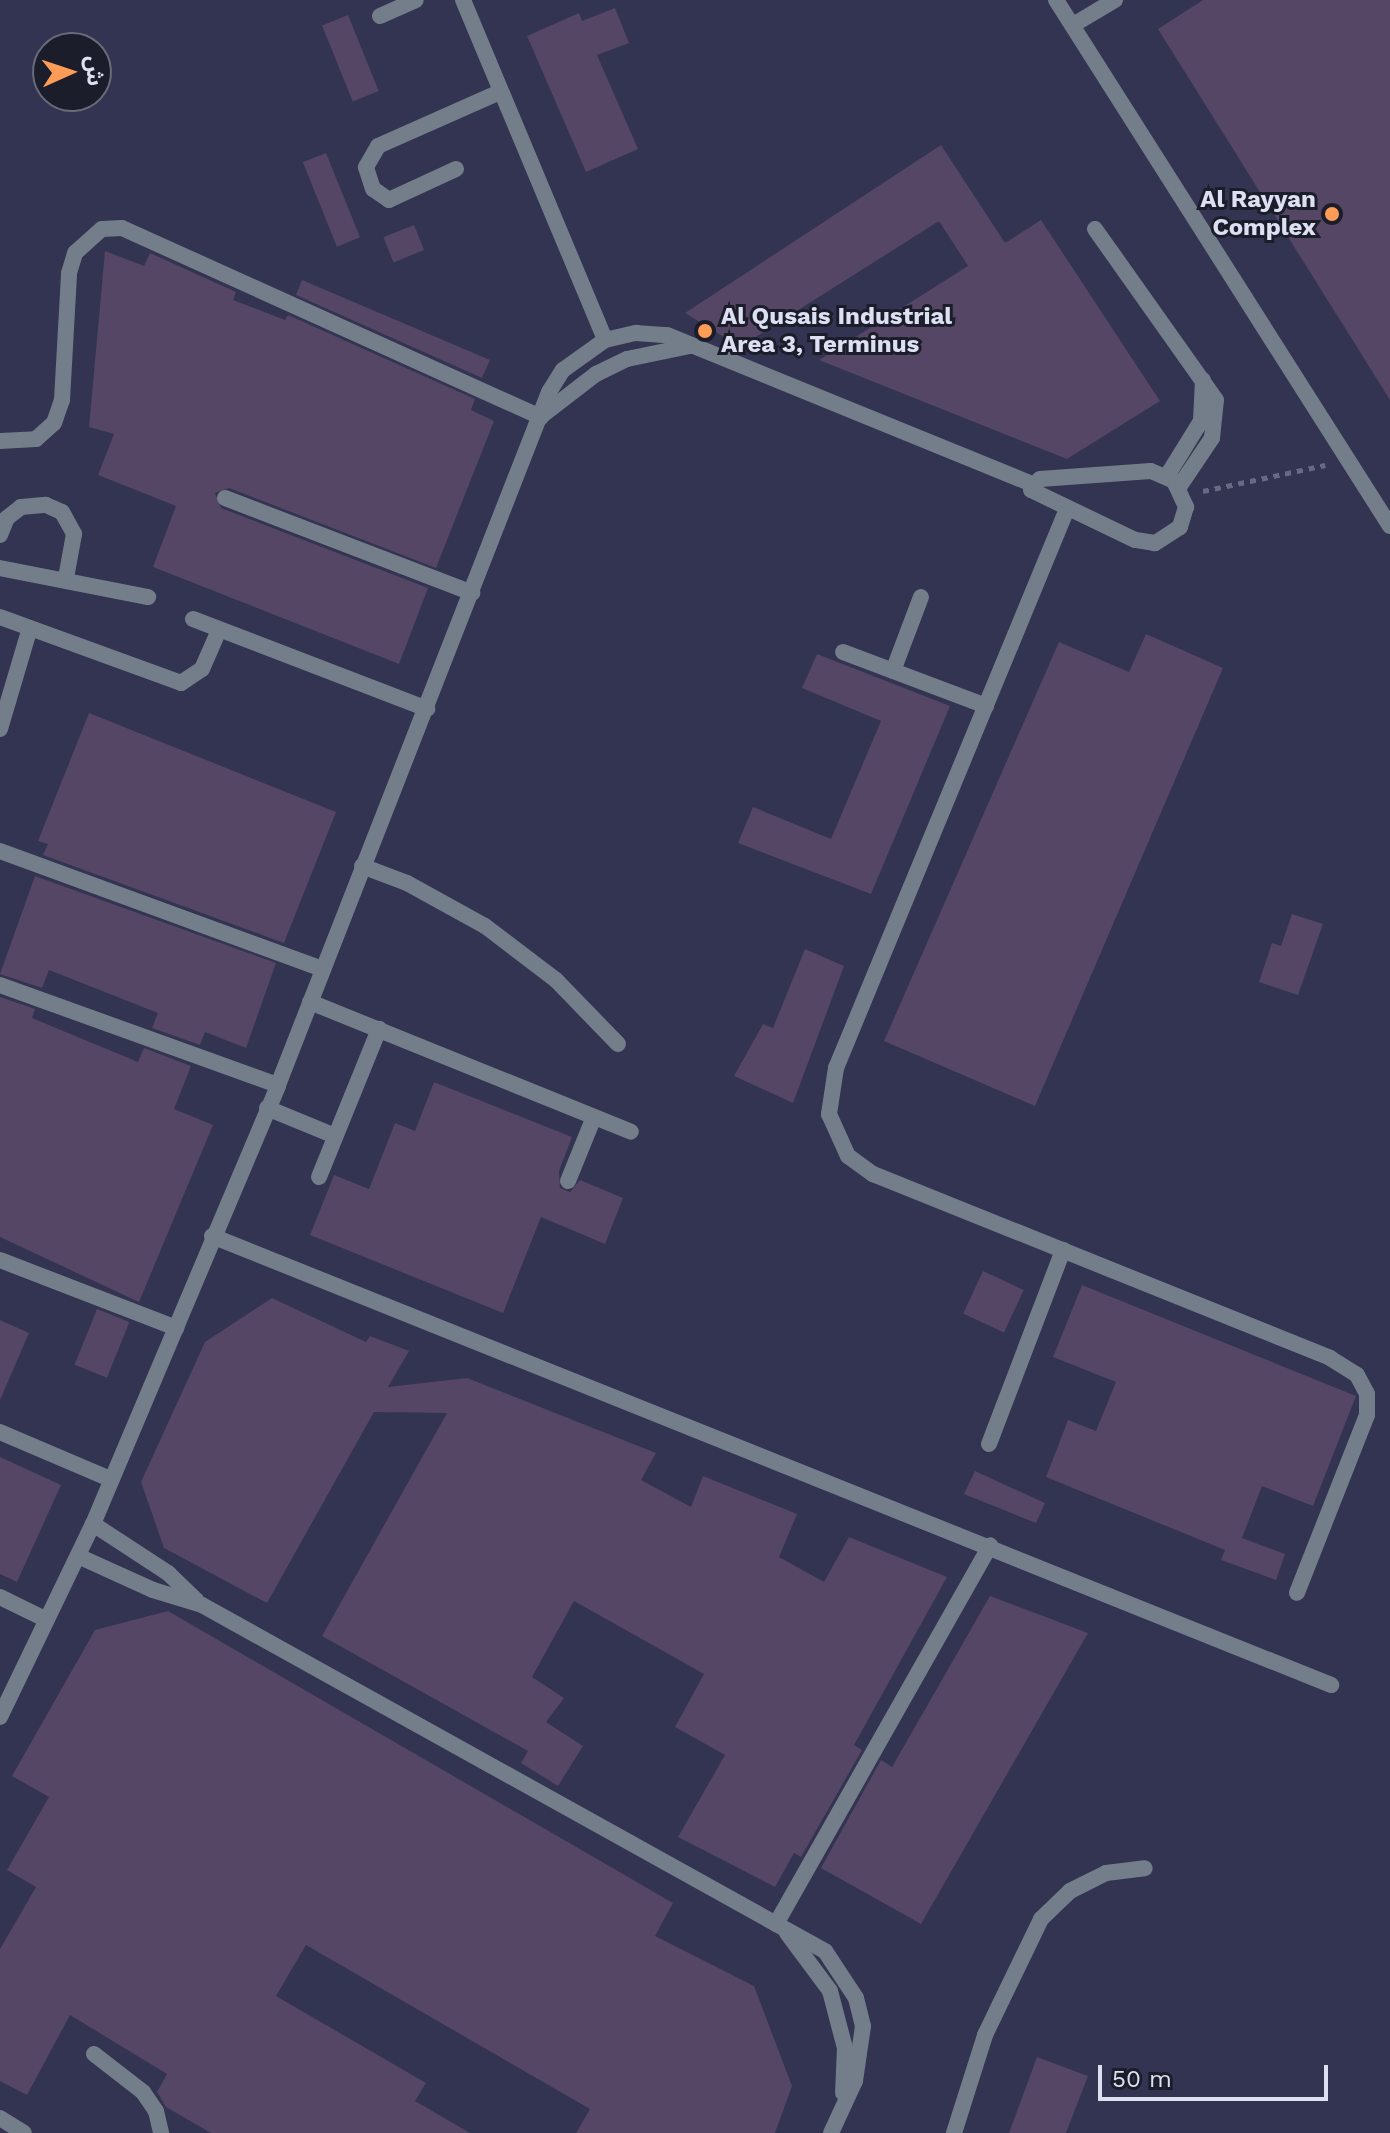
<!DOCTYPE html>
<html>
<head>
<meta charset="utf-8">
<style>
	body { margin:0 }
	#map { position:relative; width:1390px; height:2133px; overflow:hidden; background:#323451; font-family:"Work Sans","Noto Sans Arabic",sans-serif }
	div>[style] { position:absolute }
	.building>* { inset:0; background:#544664; transform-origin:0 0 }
	.path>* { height:5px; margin-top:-2.5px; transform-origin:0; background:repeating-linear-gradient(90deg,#686a84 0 6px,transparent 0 12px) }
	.lane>* { height:16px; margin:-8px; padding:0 8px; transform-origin:8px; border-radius:8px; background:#747e8a }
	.street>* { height:16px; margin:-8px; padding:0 8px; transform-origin:8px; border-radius:8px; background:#747e8a }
	.dots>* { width:22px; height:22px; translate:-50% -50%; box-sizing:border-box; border:4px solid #1c1d2a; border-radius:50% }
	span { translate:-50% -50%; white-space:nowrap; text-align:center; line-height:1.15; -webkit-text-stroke:6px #1c1d2a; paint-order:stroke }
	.poi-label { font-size:24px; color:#dde0f2; font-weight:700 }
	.right { translate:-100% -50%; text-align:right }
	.left { translate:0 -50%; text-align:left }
	.north { position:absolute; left:32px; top:32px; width:80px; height:80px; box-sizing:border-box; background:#1c1d2a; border:2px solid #696b7a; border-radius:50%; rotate:87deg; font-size:22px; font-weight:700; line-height:32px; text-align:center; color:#dde0f2 }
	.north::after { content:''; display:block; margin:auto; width:28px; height:36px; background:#fd9c56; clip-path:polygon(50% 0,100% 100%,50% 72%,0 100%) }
	.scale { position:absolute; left:1098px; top:2065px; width:230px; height:36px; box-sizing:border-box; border:4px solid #dde0f2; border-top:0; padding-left:10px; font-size:24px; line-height:28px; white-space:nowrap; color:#dde0f2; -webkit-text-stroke:6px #1c1d2a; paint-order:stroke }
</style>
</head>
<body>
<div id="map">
	<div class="building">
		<i style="clip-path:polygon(1203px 0,1390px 0,1390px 400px,1158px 29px)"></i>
		<i style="clip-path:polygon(615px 8px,629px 43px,597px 55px,638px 149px,586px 172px,527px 36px,579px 13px,582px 21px)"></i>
		<i style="left:348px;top:15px;width:82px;height:28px;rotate:68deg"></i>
		<i style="clip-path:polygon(941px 145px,1005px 243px,1041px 220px,1160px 401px,1067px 459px,819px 360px,968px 266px,939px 221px,740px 347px,685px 313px)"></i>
		<i style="left:326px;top:153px;width:91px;height:25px;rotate:68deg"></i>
		<i style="left:414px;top:225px;width:27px;height:33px;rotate:68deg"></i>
		<i style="clip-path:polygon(105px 251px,144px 266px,150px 253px,236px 292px,233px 300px,285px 320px,288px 315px,475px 399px,471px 410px,494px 421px,436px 568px,229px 488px,215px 493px,221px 508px,428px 588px,399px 664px,153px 567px,176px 506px,98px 475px,114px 434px,89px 427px)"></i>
		<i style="clip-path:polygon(302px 280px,490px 360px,482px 378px,296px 295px)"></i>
		<i style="clip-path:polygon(1146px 634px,1223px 668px,1035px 1106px,884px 1041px,1059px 642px,1129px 672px)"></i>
		<i style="clip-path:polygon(817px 654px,950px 706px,871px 894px,738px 843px,753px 807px,831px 839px,881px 721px,802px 688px)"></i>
		<i style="clip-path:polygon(89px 713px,336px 812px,284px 943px,43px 855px,48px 844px,38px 841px)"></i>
		<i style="clip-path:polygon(35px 876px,276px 963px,246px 1048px,205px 1032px,200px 1045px,152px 1028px,158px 1013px,49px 970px,42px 988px,0 974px)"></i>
		<i style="clip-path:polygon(1292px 914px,1323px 924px,1298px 995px,1259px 982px,1272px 943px,1281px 946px)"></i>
		<i style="clip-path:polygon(805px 949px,844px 966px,793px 1103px,734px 1076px,763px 1024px,773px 1028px)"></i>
		<i style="clip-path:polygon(0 997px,35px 1009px,32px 1018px,138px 1062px,144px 1048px,191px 1066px,174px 1109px,213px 1125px,139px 1302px,0 1237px)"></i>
		<i style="clip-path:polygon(434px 1082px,572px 1137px,559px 1171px,560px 1188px,570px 1192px,580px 1180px,623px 1198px,605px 1244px,541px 1217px,503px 1313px,310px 1235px,334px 1175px,369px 1189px,395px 1123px,415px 1131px)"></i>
		<i style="left:983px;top:1271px;width:45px;height:47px;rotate:25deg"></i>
		<i style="clip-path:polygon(1082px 1285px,1356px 1396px,1313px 1506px,1262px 1486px,1242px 1538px,1285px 1554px,1276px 1580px,1221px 1560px,1225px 1550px,1046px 1477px,1068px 1420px,1096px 1431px,1116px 1382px,1053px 1357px)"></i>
		<i style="clip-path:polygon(272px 1298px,366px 1342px,370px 1336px,409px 1351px,388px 1387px,467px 1378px,656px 1453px,641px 1480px,691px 1507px,703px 1476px,797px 1514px,779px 1557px,824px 1582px,849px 1537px,947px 1577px,854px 1745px,862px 1750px,801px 1857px,794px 1853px,775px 1887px,678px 1837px,725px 1755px,675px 1727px,704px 1674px,574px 1601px,532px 1677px,564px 1698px,546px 1722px,583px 1746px,558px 1786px,521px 1763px,528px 1751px,322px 1636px,447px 1413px,374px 1412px,267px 1603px,164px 1548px,141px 1482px,205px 1342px)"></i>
		<i style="left:97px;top:1309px;width:35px;height:60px;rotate:22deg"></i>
		<i style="clip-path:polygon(0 1320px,29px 1333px,0 1400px)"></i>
		<i style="clip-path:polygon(0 1457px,61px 1485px,17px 1582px,0 1574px)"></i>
		<i style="clip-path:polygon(975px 1471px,1045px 1503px,1036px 1523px,964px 1494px)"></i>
		<i style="clip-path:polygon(990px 1596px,1088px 1633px,921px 1924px,821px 1868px,881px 1760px,892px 1767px)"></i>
		<i style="clip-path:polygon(168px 1611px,673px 1903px,655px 1936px,754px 1986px,792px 2086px,775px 2133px,576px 2133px,590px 2109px,306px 1945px,276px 1996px,426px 2083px,415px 2101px,470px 2133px,211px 2133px,166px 2107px,157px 2092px,167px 2074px,70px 2015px,27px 2095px,0 2081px,0 1949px,36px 1887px,7px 1870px,49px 1797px,12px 1776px,95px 1630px)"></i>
		<i style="clip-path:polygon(1037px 2057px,1088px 2076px,1066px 2133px,1009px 2133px)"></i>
	</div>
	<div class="path">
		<i style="left:1203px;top:491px;width:125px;rotate:-12deg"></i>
	</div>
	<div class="lane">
		<i style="left:463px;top:0;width:368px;rotate:67.3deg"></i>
		<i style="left:380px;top:16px;width:39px;rotate:-24deg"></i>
		<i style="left:456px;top:169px;width:74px;rotate:155.2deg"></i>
		<i style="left:389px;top:200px;width:19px;rotate:-145deg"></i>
		<i style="left:373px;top:189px;width:23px;rotate:-108deg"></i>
		<i style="left:366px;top:167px;width:24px;rotate:-60deg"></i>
		<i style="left:378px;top:146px;width:133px;rotate:-23.9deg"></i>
		<i style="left:0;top:441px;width:36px;rotate:-3deg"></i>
		<i style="left:36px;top:439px;width:24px;rotate:-42deg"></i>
		<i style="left:54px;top:423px;width:24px;rotate:-71deg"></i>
		<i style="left:62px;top:400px;width:127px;rotate:-86.8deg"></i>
		<i style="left:69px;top:273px;width:21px;rotate:-73deg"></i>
		<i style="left:75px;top:253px;width:36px;rotate:-42deg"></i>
		<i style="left:102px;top:229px;width:20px;rotate:-3deg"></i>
		<i style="left:122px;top:228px;width:460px;rotate:24.3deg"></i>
		<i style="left:225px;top:498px;width:265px;rotate:21deg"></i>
		<i style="left:1067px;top:509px;width:605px;rotate:112.45deg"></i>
		<i style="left:836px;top:1068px;width:47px;rotate:98.7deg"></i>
		<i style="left:829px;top:1114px;width:46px;rotate:65.7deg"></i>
		<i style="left:848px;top:1156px;width:31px;rotate:36deg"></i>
		<i style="left:873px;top:1174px;width:493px;rotate:21.9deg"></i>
		<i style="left:1330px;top:1358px;width:32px;rotate:32deg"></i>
		<i style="left:1357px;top:1375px;width:21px;rotate:62deg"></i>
		<i style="left:1367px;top:1394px;width:21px;rotate:90deg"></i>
		<i style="left:1367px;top:1415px;width:191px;rotate:111.5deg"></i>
		<i style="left:0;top:535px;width:18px;rotate:-68deg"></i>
		<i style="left:7px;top:518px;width:18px;rotate:-38deg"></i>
		<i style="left:21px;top:507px;width:25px;rotate:-5deg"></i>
		<i style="left:46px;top:505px;width:17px;rotate:24deg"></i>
		<i style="left:62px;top:512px;width:25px;rotate:61deg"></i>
		<i style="left:74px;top:534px;width:45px;rotate:100.3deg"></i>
		<i style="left:0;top:568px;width:151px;rotate:11.1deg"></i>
		<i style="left:0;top:617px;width:193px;rotate:20deg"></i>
		<i style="left:181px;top:683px;width:25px;rotate:-34deg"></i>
		<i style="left:202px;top:669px;width:43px;rotate:-66.4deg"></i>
		<i style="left:193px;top:619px;width:251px;rotate:21deg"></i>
		<i style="left:843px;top:652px;width:153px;rotate:20.7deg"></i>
		<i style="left:893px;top:671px;width:79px;rotate:-69.3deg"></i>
		<i style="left:0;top:729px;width:105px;rotate:-73.5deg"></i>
		<i style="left:0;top:851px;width:344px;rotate:20.1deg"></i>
		<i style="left:362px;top:866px;width:48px;rotate:20.7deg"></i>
		<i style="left:407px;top:883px;width:89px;rotate:28.9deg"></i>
		<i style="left:485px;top:926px;width:89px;rotate:37.3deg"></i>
		<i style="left:556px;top:980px;width:89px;rotate:45.9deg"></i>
		<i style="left:0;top:985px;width:295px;rotate:19.8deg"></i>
		<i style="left:310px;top:1002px;width:346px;rotate:22deg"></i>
		<i style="left:267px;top:1108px;width:74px;rotate:22.4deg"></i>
		<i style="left:319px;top:1177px;width:160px;rotate:-67.9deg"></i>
		<i style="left:568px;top:1181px;width:69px;rotate:-67.9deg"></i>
		<i style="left:0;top:1260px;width:189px;rotate:21.1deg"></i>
		<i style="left:0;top:1432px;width:120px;rotate:23.1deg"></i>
		<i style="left:989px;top:1444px;width:208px;rotate:-69.1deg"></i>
		<i style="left:0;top:1597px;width:52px;rotate:26.1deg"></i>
		<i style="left:94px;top:2054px;width:62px;rotate:37.8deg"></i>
		<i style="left:143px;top:2092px;width:23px;rotate:56deg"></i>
		<i style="left:156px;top:2111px;width:23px;rotate:77deg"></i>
		<i style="left:954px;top:2133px;width:103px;rotate:-72.4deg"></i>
		<i style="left:985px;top:2035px;width:129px;rotate:-64.2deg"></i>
		<i style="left:1041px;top:1919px;width:40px;rotate:-44deg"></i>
		<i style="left:1070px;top:1891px;width:40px;rotate:-26.6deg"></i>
		<i style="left:1106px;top:1873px;width:39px;rotate:-7deg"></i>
	</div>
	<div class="street">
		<i style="left:1056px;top:0;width:623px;rotate:57.59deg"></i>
		<i style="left:1073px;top:25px;width:49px;rotate:-30.8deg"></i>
		<i style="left:1095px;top:229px;width:209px;rotate:54.7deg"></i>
		<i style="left:1216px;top:400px;width:38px;rotate:96deg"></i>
		<i style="left:1212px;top:438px;width:59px;rotate:124deg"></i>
		<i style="left:544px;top:414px;width:66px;rotate:-37.6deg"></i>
		<i style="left:596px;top:374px;width:34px;rotate:-26deg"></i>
		<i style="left:627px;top:359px;width:64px;rotate:-11.7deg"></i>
		<i style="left:1151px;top:471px;width:25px;rotate:23deg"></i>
		<i style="left:1174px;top:481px;width:29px;rotate:65deg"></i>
		<i style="left:1186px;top:507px;width:21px;rotate:107deg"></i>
		<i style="left:1180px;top:527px;width:30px;rotate:147deg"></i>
		<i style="left:1155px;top:543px;width:20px;rotate:-171deg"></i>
		<i style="left:1135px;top:540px;width:115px;rotate:-154.3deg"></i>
		<i style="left:1031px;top:490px;width:14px;rotate:-51deg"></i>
		<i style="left:1040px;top:479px;width:111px;rotate:-4.1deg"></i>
		<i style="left:1167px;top:476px;width:65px;rotate:-58.3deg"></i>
		<i style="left:1201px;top:421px;width:41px;rotate:-87.2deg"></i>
		<i style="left:212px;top:1236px;width:1206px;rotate:21.86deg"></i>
		<i style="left:93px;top:1524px;width:90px;rotate:33.2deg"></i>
		<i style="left:168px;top:1573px;width:40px;rotate:44deg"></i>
		<i style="left:78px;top:1556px;width:82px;rotate:24.4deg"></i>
		<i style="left:153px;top:1590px;width:51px;rotate:17deg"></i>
		<i style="left:202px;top:1605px;width:713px;rotate:29.05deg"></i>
		<i style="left:825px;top:1951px;width:56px;rotate:56.6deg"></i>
		<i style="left:856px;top:1998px;width:29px;rotate:76deg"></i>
		<i style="left:863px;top:2026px;width:56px;rotate:98.3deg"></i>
		<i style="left:855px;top:2081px;width:57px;rotate:114.8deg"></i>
		<i style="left:0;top:1717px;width:214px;rotate:-64.3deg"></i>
		<i style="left:93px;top:1524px;width:476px;rotate:-67.1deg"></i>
		<i style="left:278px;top:1085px;width:744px;rotate:-68.64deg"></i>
		<i style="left:549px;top:392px;width:26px;rotate:-58deg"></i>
		<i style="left:563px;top:370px;width:52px;rotate:-35.5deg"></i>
		<i style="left:605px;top:340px;width:32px;rotate:-13deg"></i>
		<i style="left:636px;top:333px;width:31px;rotate:4deg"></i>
		<i style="left:667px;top:335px;width:394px;rotate:22.2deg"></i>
		<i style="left:776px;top:1924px;width:435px;rotate:-60.5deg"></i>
		<i style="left:787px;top:1933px;width:72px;rotate:53.4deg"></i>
		<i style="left:830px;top:1991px;width:59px;rotate:75.3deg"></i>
		<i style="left:845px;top:2048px;width:45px;rotate:92.5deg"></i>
		<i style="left:0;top:2118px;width:28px;rotate:32deg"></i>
	</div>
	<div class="dots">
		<i style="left:1332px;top:214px;background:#fd9c56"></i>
		<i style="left:705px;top:331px;background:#fd9c56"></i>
	</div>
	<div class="poi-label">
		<span class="right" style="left:1316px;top:214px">Al Rayyan<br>Complex</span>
		<span class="left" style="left:721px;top:331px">Al Qusais Industrial<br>Area 3, Terminus</span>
	</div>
	<div class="north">ش</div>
	<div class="scale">50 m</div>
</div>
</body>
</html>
